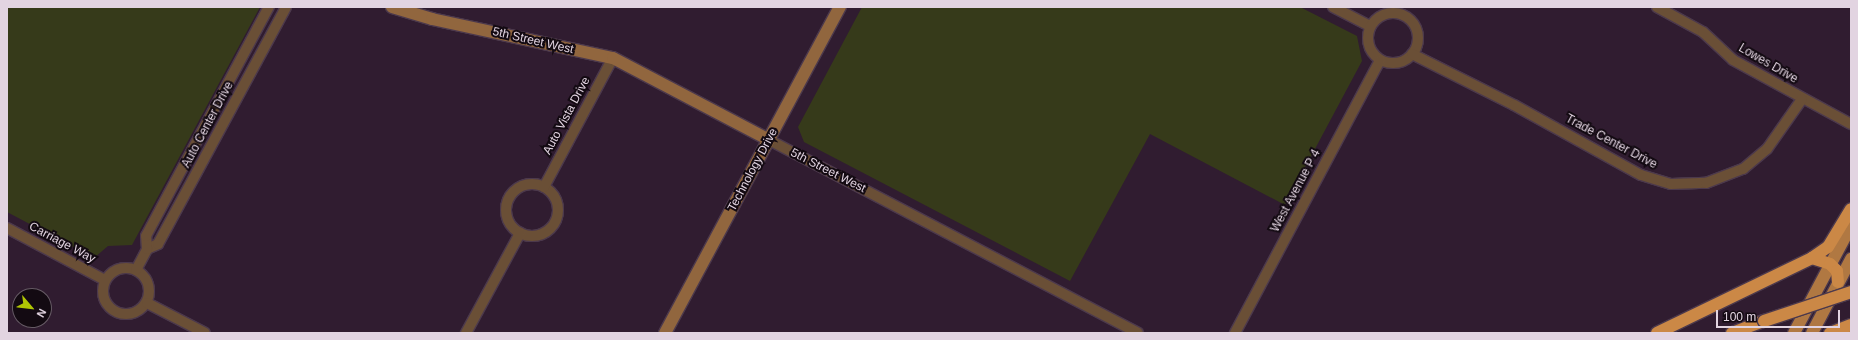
<!DOCTYPE html>
<html>
<head>
<meta charset="utf-8">
<style>
	body { margin:0 }
	#map { position:relative; width:1858px; height:340px; overflow:hidden; background:#301c30; font-family:Helvetica,sans-serif }
	div>[style] { position:absolute }
	.green>* { inset:0; background:#363a1a }
	.roads { filter:drop-shadow(1px 0 #4c394c) drop-shadow(-1px 0 #4c394c) drop-shadow(0 1px #4c394c) drop-shadow(0 -1px #4c394c) }
	.street>* { height:10px; margin:-5px; padding:0 5px; transform-origin:5px; border-radius:5px; background:#6a4f36 }
	.street>.ring { margin:-5px; padding:0; box-sizing:content-box; background:none; border:10px solid #6a4f36; border-radius:50% }
	.secondary>* { height:12px; margin:-6px; padding:0 6px; transform-origin:6px; border-radius:6px; background:#91663e }
	.primary>* { height:12px; margin:-6px; padding:0 6px; transform-origin:6px; border-radius:6px; background:#b07842 }
	.highway>* { height:12px; margin:-6px; padding:0 6px; transform-origin:6px; border-radius:6px; background:#cb8846 }
	.bridges { filter:drop-shadow(1px 0 #4c394c) drop-shadow(-1px 0 #4c394c) drop-shadow(0 1px #4c394c) drop-shadow(0 -1px #4c394c) }
	.highway-bridge>* { height:12px; margin:-6px; padding:0 6px; transform-origin:6px; border-radius:6px; background:#cb8846 }
	span { translate:-50% -50%; white-space:nowrap; text-align:center; line-height:1.15; -webkit-text-stroke:4px #130a12; paint-order:stroke }
	.street-label { font-size:12px; color:#e2d4e1 }
	.frame { position:absolute; inset:0; border:8px solid #e2d4e1; pointer-events:none }
	.north { position:absolute; left:12px; top:288px; width:40px; height:40px; box-sizing:border-box; background:#130a12; border:1px solid #665b65; border-radius:50%; rotate:118deg; font-size:11px; font-weight:700; line-height:16px; text-align:center; color:#e2d4e1 }
	.north::after { content:''; display:block; margin:auto; width:14px; height:18px; background:#afc504; clip-path:polygon(50% 0,100% 100%,50% 72%,0 100%) }
	.scale { position:absolute; left:1716px; top:310px; width:124px; height:18px; box-sizing:border-box; border:2px solid #e2d4e1; border-top:0; padding-left:5px; font-size:12px; line-height:14px; white-space:nowrap; color:#e2d4e1; -webkit-text-stroke:3px #130a12; paint-order:stroke }
</style>
</head>
<body>
<div id="map">
	<div class="green">
		<i style="clip-path:polygon(7px 7px,260px 7px,132px 245px,108px 246px,94px 258px,7px 212px)"></i>
		<i style="clip-path:polygon(862px 7px,1300px 7px,1357px 36px,1362px 61px,1285px 205px,1150px 134px,1070px 281px,804px 142px,798px 127px)"></i>
	</div>
	<div class="roads">
		<div class="street">
			<i style="left:1333px;top:7px;width:42px;rotate:27.2deg"></i>
			<i style="left:1657px;top:7px;width:52px;rotate:28.5deg"></i>
			<i style="left:1703px;top:32px;width:41px;rotate:43deg"></i>
			<i style="left:1733px;top:60px;width:134px;rotate:28.5deg"></i>
			<i class="ring" style="left:1368px;top:13px;width:40px;height:40px"></i>
			<i style="left:1412px;top:54px;width:114px;rotate:26.6deg"></i>
			<i style="left:1514px;top:105px;width:145px;rotate:28.9deg"></i>
			<i style="left:1641px;top:175px;width:31px;rotate:17deg"></i>
			<i style="left:1671px;top:184px;width:35px;rotate:-2deg"></i>
			<i style="left:1706px;top:183px;width:40px;rotate:-21deg"></i>
			<i style="left:1743px;top:169px;width:31px;rotate:-40deg"></i>
			<i style="left:1767px;top:149px;width:61px;rotate:-55deg"></i>
			<i style="left:769px;top:140px;width:416px;rotate:27.6deg"></i>
			<i class="ring" style="left:506px;top:184px;width:42px;height:42px"></i>
			<i style="left:544px;top:187px;width:146px;rotate:-61.9deg"></i>
			<i style="left:7px;top:228px;width:111px;rotate:28deg"></i>
			<i style="left:147px;top:249px;width:12px;rotate:-24deg"></i>
			<i style="left:158px;top:244px;width:269px;rotate:-61.6deg"></i>
			<i class="ring" style="left:103px;top:268px;width:36px;height:36px"></i>
			<i style="left:136px;top:270px;width:24px;rotate:-62deg"></i>
			<i style="left:147px;top:249px;width:13px;rotate:-94deg"></i>
			<i style="left:146px;top:236px;width:260px;rotate:-61.8deg"></i>
			<i style="left:147px;top:303px;width:65px;rotate:27.3deg"></i>
			<i style="left:466px;top:333px;width:114px;rotate:-61.6deg"></i>
			<i style="left:1235px;top:333px;width:309px;rotate:-62deg"></i>
		</div>
		<div class="secondary">
			<i style="left:392px;top:7px;width:42px;rotate:16.7deg"></i>
			<i style="left:432px;top:19px;width:185px;rotate:12.2deg"></i>
			<i style="left:613px;top:58px;width:176px;rotate:27.7deg"></i>
			<i style="left:665px;top:333px;width:370px;rotate:-61.8deg"></i>
		</div>
		<div class="primary">
			<i style="left:1794px;top:333px;width:121px;rotate:-62deg"></i>
			<i style="left:1812px;top:333px;width:84px;rotate:-62.2deg"></i>
		</div>
		<div class="highway">
			<i style="left:1812px;top:258px;width:19px;rotate:18deg"></i>
			<i style="left:1830px;top:264px;width:10px;rotate:45deg"></i>
			<i style="left:1837px;top:271px;width:11px;rotate:85deg"></i>
			<i style="left:1657px;top:333px;width:172px;rotate:-25.8deg"></i>
			<i style="left:1812px;top:258px;width:19px;rotate:-35deg"></i>
			<i style="left:1828px;top:247px;width:44px;rotate:-58.8deg"></i>
			<i style="left:1732px;top:333px;width:34px;rotate:-21deg"></i>
			<i style="left:1830px;top:333px;width:22px;rotate:-21deg"></i>
		</div>
	</div>
	<div class="bridges">
		<div class="highway-bridge">
			<i style="left:1764px;top:321px;width:92px;rotate:-18.4deg"></i>
		</div>
	</div>
	<div class="street-label">
		<span style="left:533px;top:41px;rotate:13deg">5th Street West</span>
		<span style="left:1768px;top:64px;rotate:30deg">Lowes Drive</span>
		<span style="left:567px;top:116px;rotate:-62deg">Auto Vista Drive</span>
		<span style="left:208px;top:125px;rotate:-62deg">Auto Center Drive</span>
		<span style="left:1611px;top:142px;rotate:28deg">Trade Center Drive</span>
		<span style="left:753px;top:170px;rotate:-62deg">Technology Drive</span>
		<span style="left:828px;top:171px;rotate:27deg">5th Street West</span>
		<span style="left:1296px;top:191px;rotate:-62deg">West Avenue P 4</span>
		<span style="left:62px;top:243px;rotate:28deg">Carriage Way</span>
	</div>
	<div class="frame"></div>
	<div class="north">N</div>
	<div class="scale">100 m</div>
</div>
</body>
</html>
